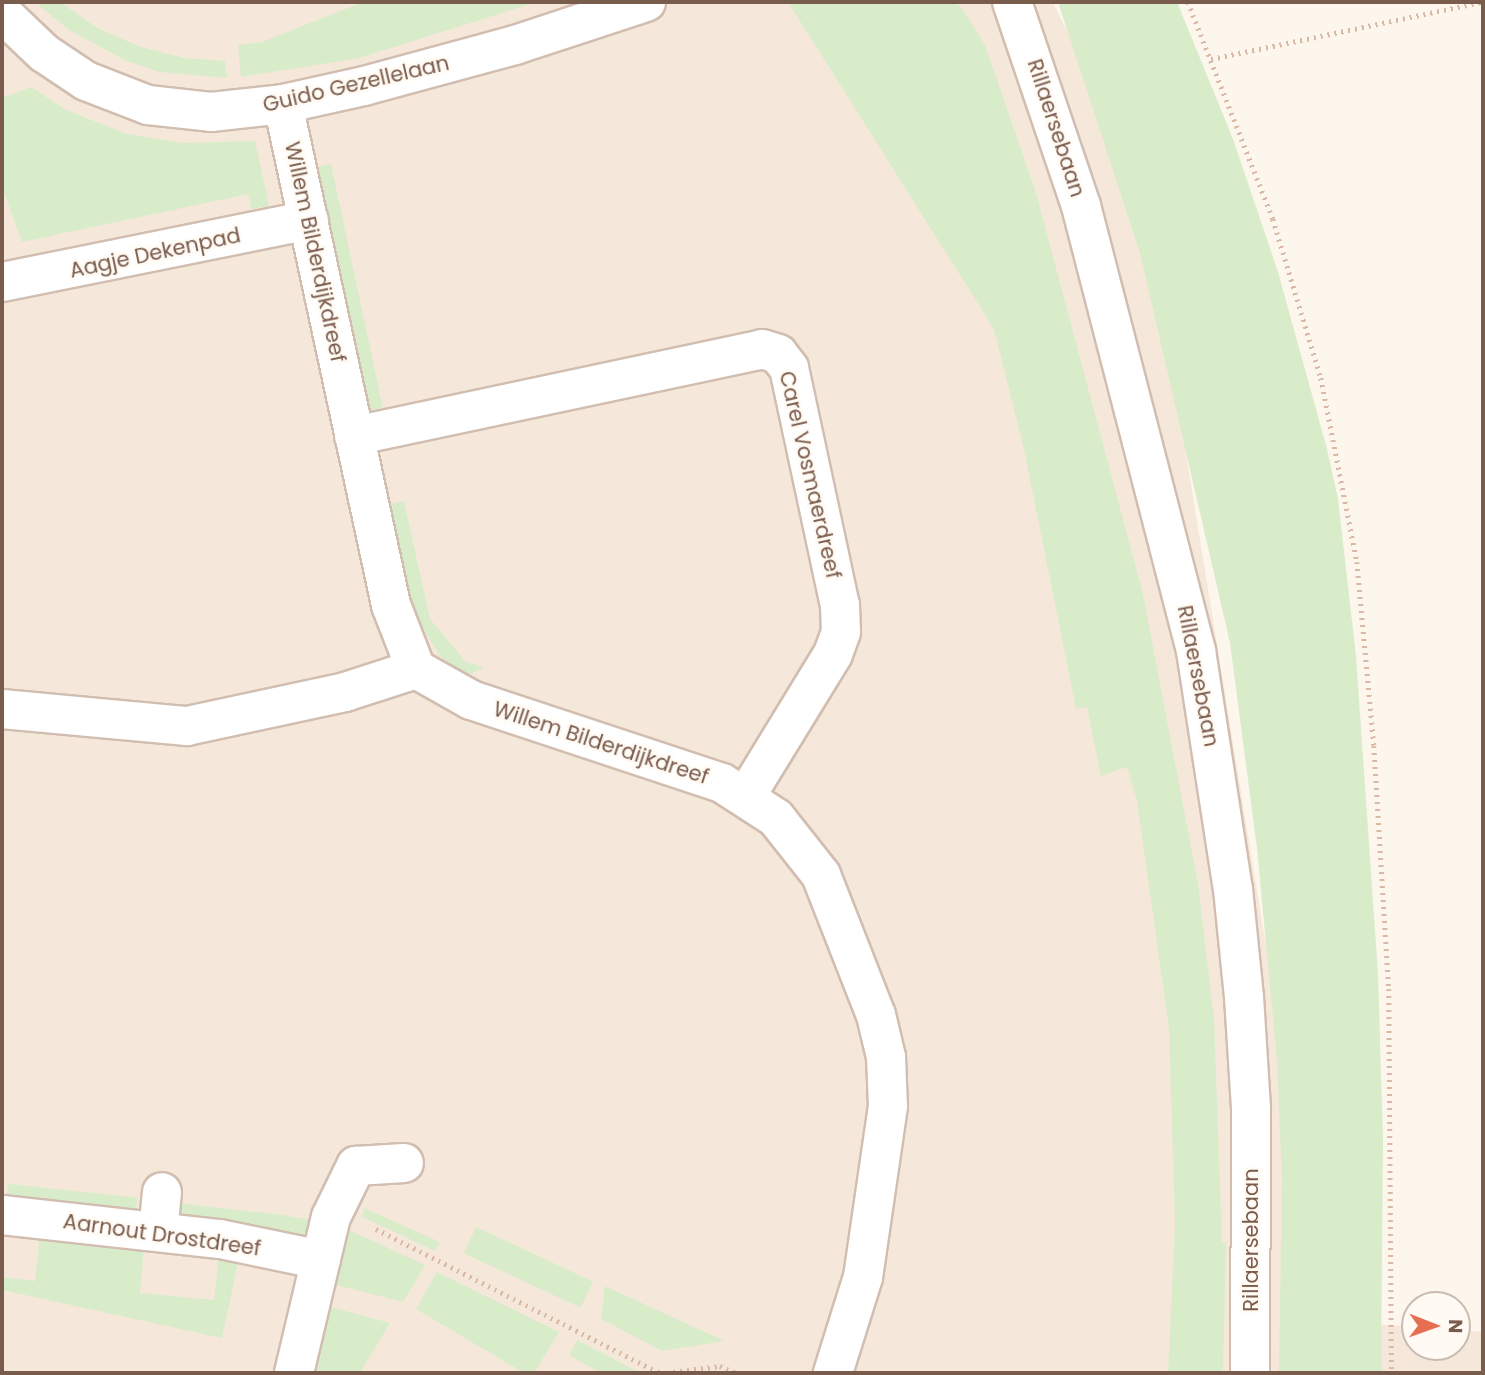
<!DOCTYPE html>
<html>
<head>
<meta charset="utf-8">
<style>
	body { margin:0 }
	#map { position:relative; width:1485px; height:1375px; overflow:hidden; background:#fdf6ec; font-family:Poppins,sans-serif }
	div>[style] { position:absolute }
	.residential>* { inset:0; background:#f5e8da }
	.green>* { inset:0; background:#d8ecc9; transform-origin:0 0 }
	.path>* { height:4.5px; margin-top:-2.25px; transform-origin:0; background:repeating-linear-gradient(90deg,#d9b8a5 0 2px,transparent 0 7px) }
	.roads { filter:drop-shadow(2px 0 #d1beb0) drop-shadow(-2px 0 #d1beb0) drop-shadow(0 2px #d1beb0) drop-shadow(0 -2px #d1beb0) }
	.minor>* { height:38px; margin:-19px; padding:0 19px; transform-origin:19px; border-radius:19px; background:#fff }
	span { translate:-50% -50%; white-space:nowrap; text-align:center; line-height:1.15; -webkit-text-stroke:5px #fffaf3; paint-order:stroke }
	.street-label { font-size:21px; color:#7a5c4d }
	.frame { position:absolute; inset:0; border:4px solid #7a5c4d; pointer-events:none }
	.north { position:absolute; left:1401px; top:1291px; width:70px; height:70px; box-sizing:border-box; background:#fffaf3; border:2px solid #cabbb1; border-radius:50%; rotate:91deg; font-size:19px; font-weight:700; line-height:28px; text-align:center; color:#7a5c4d }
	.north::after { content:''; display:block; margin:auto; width:24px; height:32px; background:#e76f51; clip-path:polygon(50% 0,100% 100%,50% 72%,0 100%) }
</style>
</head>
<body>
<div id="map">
	<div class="residential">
		<i style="clip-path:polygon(2px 2px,1053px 2px,1143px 189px,1327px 1321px,1415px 1327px,1415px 1347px,1457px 1347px,1457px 1330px,1483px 1332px,1483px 1373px,2px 1373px)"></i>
	</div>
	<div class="green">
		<i style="clip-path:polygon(35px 2px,60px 2px,99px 29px,141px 47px,184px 58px,225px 61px,227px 78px,159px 72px,125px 60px,69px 30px)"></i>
		<i style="clip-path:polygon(363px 2px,537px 2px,359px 58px,241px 77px,238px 45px,262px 42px)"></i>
		<i style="clip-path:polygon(788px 2px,954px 2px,962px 8px,985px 45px,1036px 193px,1143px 594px,1198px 884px,1214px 1019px,1222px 1242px,1226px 1242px,1223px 1373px,1168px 1373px,1175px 1225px,1169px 1028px,1137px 801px,1127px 767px,1101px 776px,1087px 707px,1076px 709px,1023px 445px,994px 329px)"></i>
		<i style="clip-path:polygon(1058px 2px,1177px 2px,1233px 139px,1278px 272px,1327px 449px,1338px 499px,1356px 656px,1378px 974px,1383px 1139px,1381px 1373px,1279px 1373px,1282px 1180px,1277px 1061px,1257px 848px,1230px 643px,1140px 253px)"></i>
		<i style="clip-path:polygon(31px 87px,66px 110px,127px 134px,184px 143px,255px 141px,269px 206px,251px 209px,248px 194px,22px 242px,2px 187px,2px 98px)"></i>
		<i style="left:331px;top:164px;width:249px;height:13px;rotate:78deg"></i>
		<i style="clip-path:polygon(404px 501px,430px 619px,466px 662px,484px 667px,466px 676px,441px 657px,414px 615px,390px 504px)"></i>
		<i style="left:8px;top:1184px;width:130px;height:15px;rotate:6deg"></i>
		<i style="clip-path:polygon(175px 1203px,284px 1215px,310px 1220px,306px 1234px,174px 1217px)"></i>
		<i style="clip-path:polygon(364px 1208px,440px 1242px,435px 1251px,362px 1217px)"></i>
		<i style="left:476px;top:1227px;width:129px;height:29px;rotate:25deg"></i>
		<i style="clip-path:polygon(349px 1230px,425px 1265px,403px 1302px,336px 1285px)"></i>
		<i style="clip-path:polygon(40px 1235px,144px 1247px,140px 1293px,214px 1300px,219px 1256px,239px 1258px,222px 1338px,2px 1290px,2px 1277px,35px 1281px)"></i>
		<i style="clip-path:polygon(437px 1272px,559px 1332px,534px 1373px,524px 1373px,416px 1309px)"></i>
		<i style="clip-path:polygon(605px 1286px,724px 1341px,662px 1351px,601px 1319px)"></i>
		<i style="clip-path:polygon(331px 1307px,390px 1323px,360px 1373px,316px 1373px)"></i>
		<i style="clip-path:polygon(577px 1340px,640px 1373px,601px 1373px,569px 1355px)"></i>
	</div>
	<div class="path">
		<i style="left:1188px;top:2px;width:233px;rotate:68.6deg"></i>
		<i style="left:1273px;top:219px;width:166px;rotate:73.2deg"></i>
		<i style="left:1321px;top:378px;width:187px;rotate:78.9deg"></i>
		<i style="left:1357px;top:562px;width:185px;rotate:84.7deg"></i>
		<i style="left:1374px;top:746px;width:243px;rotate:86.5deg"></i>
		<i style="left:1389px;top:989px;width:384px;rotate:89.6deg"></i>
		<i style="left:1211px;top:59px;width:276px;rotate:-11.9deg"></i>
		<i style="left:376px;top:1229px;width:318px;rotate:26.9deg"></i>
		<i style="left:666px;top:1373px;width:54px;rotate:-7.4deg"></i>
		<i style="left:720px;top:1366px;width:17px;rotate:24deg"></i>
	</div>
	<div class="roads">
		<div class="minor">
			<i style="left:1012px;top:2px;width:215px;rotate:71.3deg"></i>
			<i style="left:1081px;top:206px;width:460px;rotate:75.5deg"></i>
			<i style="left:1196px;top:651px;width:241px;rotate:81.2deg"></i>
			<i style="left:1233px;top:889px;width:109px;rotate:84.2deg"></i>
			<i style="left:1244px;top:997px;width:112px;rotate:86.4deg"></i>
			<i style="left:1251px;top:1109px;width:264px;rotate:90.2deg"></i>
			<i style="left:2px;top:13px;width:58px;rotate:43.6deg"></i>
			<i style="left:44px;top:53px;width:50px;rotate:33.7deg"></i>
			<i style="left:86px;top:81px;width:66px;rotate:21.2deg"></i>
			<i style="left:148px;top:105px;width:63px;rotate:6.3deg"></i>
			<i style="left:211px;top:112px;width:72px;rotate:-6.3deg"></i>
			<i style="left:283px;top:104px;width:83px;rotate:-12.5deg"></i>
			<i style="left:364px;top:86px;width:156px;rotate:-15.2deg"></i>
			<i style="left:515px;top:45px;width:138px;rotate:-18.2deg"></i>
			<i style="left:283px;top:104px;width:513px;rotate:77.83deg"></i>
			<i style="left:391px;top:605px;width:69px;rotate:68.7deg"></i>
			<i style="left:416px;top:669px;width:63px;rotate:29.4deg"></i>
			<i style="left:471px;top:700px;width:264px;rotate:18.3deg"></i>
			<i style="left:722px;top:783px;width:64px;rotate:32.9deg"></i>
			<i style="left:776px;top:818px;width:73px;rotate:51.7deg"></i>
			<i style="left:821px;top:875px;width:150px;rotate:68.6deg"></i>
			<i style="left:876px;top:1015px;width:43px;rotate:76.6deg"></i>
			<i style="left:886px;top:1057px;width:49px;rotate:87.7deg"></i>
			<i style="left:888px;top:1106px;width:173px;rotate:98.3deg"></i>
			<i style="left:863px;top:1277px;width:101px;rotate:107.4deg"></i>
			<i style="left:2px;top:282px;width:313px;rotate:-11.4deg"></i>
			<i style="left:354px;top:436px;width:417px;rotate:-12deg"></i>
			<i style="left:762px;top:349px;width:17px;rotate:17deg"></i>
			<i style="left:778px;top:354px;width:18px;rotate:52deg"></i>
			<i style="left:789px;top:368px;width:242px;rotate:77.9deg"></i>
			<i style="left:840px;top:605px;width:27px;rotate:88deg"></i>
			<i style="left:841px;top:632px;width:23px;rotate:110deg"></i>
			<i style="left:833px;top:654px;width:167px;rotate:121.5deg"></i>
			<i style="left:2px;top:709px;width:186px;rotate:5.3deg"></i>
			<i style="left:187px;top:726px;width:162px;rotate:-12.1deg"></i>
			<i style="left:345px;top:692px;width:75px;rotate:-17.9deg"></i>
			<i style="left:2px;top:1215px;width:219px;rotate:6.3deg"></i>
			<i style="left:220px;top:1239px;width:103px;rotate:11.7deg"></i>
			<i style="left:158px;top:1232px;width:40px;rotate:-84.3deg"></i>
			<i style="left:294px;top:1373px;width:160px;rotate:-76.7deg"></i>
			<i style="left:331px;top:1217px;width:57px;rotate:-63.9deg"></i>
			<i style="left:356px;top:1166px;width:48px;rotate:-3.6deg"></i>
		</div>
	</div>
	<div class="street-label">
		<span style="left:356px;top:84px;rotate:-13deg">Guido Gezellelaan</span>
		<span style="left:1056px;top:128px;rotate:72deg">Rillaersebaan</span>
		<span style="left:315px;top:252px;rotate:78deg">Willem Bilderdijkdreef</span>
		<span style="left:155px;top:253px;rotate:-12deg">Aagje Dekenpad</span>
		<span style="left:810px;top:475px;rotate:77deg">Carel Vosmaerdreef</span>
		<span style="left:1198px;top:676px;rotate:79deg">Rillaersebaan</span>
		<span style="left:601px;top:743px;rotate:18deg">Willem Bilderdijkdreef</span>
		<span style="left:162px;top:1235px;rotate:8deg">Aarnout Drostdreef</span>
		<span style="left:1251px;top:1240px;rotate:-90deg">Rillaersebaan</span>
	</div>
	<div class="frame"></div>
	<div class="north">N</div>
</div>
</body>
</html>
